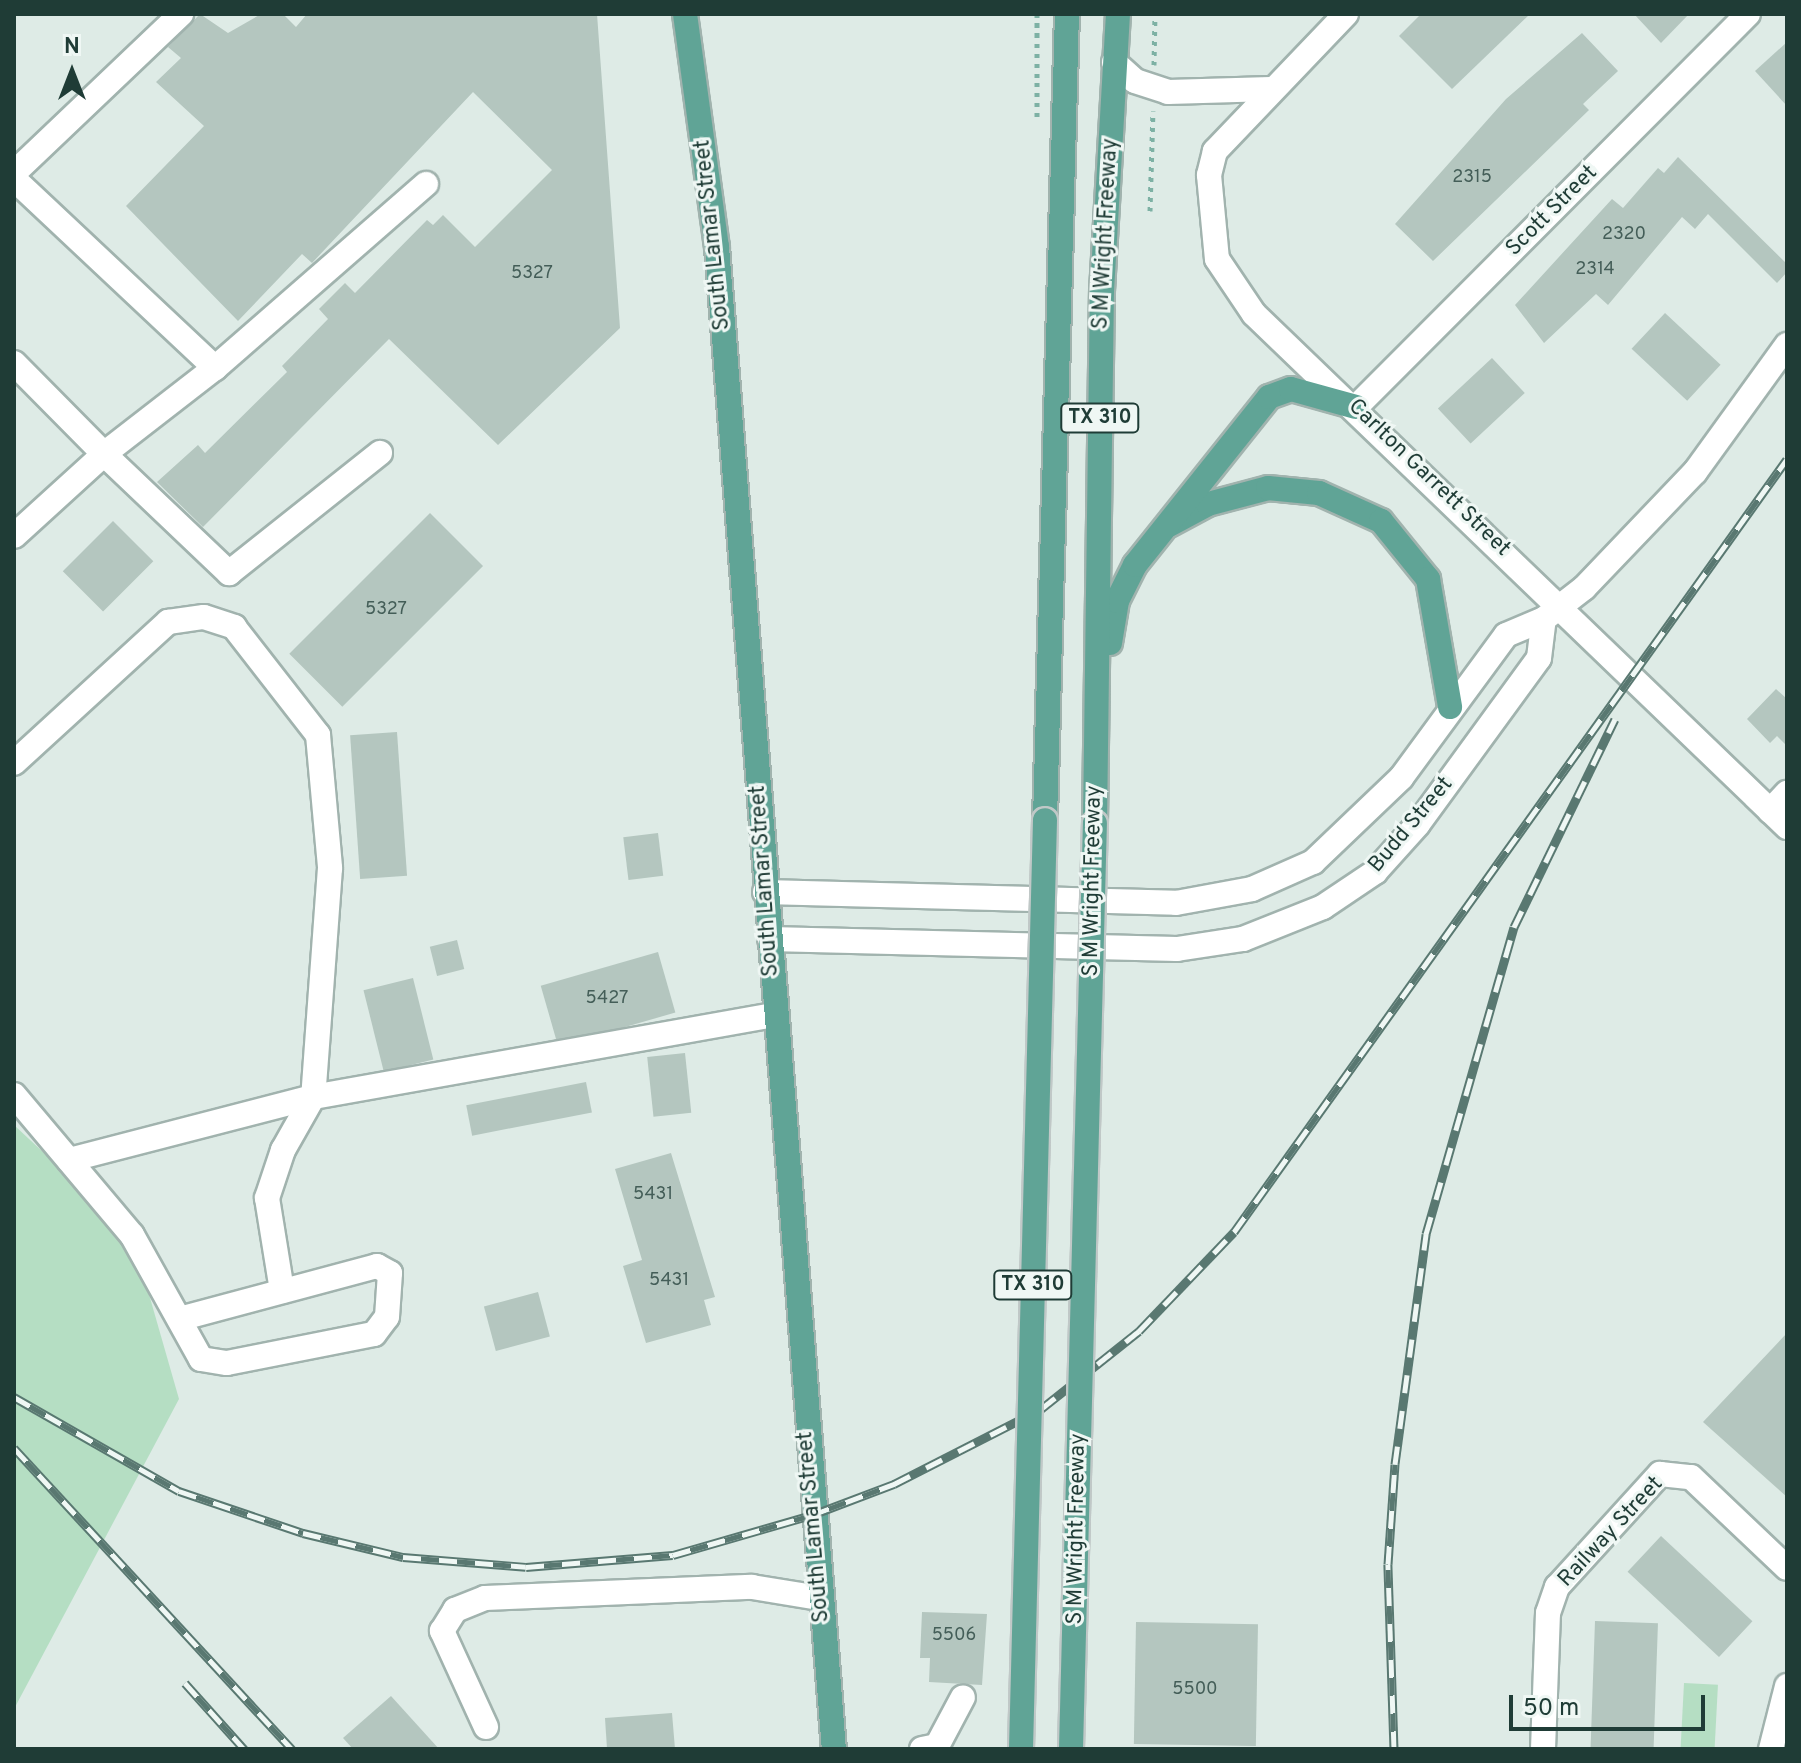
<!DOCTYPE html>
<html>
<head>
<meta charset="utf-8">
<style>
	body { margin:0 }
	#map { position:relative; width:1801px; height:1763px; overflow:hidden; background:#deebe6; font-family:Overpass,sans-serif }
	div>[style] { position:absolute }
	.green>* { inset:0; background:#b5dec3; transform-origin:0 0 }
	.building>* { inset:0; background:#b4c6bf; transform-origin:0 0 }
	.path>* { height:5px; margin-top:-2.5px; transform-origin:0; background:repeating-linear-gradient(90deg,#7db1a4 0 4px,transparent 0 10px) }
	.roads { filter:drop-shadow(2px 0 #a1b3ae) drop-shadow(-2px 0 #a1b3ae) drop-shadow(0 2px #a1b3ae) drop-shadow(0 -2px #a1b3ae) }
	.minor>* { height:24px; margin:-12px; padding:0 12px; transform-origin:12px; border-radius:12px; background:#fff }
	.major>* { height:24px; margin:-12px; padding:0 12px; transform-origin:12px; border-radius:12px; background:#60a496 }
	.rail>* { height:9px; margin-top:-4.5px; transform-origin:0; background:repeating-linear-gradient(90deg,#eff7f4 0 18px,#597871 0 36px); box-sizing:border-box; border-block:2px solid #597871 }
	.bridges { filter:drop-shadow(2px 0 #c0c8c7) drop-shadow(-2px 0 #c0c8c7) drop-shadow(0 2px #c0c8c7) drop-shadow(0 -2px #c0c8c7) }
	.major-bridge>* { height:24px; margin:-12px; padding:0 12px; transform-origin:12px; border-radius:12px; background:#60a496 }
	span { translate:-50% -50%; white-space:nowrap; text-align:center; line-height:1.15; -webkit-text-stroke:6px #eff7f4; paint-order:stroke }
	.number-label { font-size:18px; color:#445e58 }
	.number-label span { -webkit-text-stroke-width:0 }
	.shield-label span { padding:2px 6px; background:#eff7f4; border:2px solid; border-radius:6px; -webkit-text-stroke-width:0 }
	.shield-label { font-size:20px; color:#1f3c36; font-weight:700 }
	.street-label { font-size:22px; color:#1f3c36 }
	.frame { position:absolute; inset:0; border:16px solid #1f3c36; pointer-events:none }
	.north { position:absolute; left:32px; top:32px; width:80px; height:80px; -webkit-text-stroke:6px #eff7f4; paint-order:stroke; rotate:0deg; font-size:22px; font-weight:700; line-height:32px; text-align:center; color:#1f3c36 }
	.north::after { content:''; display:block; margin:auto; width:28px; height:36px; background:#1f3c36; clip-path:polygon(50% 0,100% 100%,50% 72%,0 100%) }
	.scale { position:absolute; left:1509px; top:1695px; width:196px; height:36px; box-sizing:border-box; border:4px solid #1f3c36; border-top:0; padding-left:10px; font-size:24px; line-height:28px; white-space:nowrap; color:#1f3c36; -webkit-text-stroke:6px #eff7f4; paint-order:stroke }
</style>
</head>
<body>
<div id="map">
	<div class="green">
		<i style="clip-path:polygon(14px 1125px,132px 1235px,179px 1399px,14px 1709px)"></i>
		<i style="left:1684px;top:1683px;width:34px;height:66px;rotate:3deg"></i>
	</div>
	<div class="building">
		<i style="clip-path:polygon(200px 14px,228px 33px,261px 14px,283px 14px,296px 27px,307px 14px,597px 14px,620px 328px,498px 445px,389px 339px,203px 527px,157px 482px,198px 445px,205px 453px,287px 372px,282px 366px,328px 319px,319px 309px,345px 283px,355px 293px,427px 220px,433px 225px,443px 215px,475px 247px,552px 170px,473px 92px,312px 263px,302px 254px,238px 321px,126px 206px,204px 126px,156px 82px,181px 58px,168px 47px)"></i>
		<i style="clip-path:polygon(1421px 14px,1530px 14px,1452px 89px,1399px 36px)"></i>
		<i style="clip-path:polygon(1634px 14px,1689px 14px,1661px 43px)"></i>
		<i style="clip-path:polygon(1582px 33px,1618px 71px,1583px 104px,1589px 110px,1433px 261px,1395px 224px,1506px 99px)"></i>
		<i style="clip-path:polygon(1787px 42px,1787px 106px,1755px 71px)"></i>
		<i style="clip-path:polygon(1678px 157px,1787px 264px,1787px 272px,1777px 283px,1708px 214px,1695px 229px,1682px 217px,1608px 305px,1596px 294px,1544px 343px,1515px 305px,1612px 199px,1623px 208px,1658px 168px,1664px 173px)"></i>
		<i style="left:1665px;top:313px;width:76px;height:49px;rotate:43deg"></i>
		<i style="left:1492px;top:358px;width:48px;height:74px;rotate:47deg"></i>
		<i style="left:430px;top:513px;width:75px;height:199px;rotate:45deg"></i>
		<i style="left:113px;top:521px;width:57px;height:71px;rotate:45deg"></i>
		<i style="clip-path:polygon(1776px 689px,1787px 699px,1787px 746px,1777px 736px,1770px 743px,1747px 719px)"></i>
		<i style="left:397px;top:732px;width:144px;height:47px;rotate:86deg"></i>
		<i style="left:658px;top:833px;width:43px;height:35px;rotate:83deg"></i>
		<i style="left:457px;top:940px;width:30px;height:28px;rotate:76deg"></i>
		<i style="left:658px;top:952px;width:63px;height:122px;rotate:74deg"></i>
		<i style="left:413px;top:978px;width:84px;height:51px;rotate:76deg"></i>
		<i style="left:685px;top:1053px;width:60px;height:38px;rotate:84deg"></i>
		<i style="left:586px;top:1082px;width:31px;height:122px;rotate:79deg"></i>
		<i style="clip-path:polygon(671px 1153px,715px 1297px,704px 1300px,711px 1325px,646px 1343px,623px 1266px,642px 1260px,615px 1169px)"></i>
		<i style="left:538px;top:1292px;width:46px;height:56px;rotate:75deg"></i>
		<i style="clip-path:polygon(1787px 1333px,1787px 1497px,1703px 1422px)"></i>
		<i style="left:1661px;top:1536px;width:125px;height:49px;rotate:43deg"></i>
		<i style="clip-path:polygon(922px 1612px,987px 1614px,982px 1685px,929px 1682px,930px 1658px,920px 1658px)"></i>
		<i style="left:1595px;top:1621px;width:63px;height:128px;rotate:2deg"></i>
		<i style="left:1136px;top:1622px;width:122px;height:122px;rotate:1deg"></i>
		<i style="clip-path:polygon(391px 1696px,439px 1749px,353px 1749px,343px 1738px)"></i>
		<i style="clip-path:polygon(672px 1713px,675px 1749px,607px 1749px,605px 1718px)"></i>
	</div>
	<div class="path">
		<i style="left:1154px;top:65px;width:51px;rotate:-88.9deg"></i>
		<i style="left:1037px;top:117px;width:103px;rotate:-90deg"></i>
		<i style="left:1150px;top:211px;width:100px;rotate:-88.3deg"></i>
	</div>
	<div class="roads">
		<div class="minor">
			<i style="left:1346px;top:14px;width:190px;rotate:133.7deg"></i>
			<i style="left:1215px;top:151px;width:25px;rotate:104deg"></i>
			<i style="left:1209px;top:175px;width:84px;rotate:84.6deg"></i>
			<i style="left:1217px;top:259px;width:66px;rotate:56.1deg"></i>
			<i style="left:1254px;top:314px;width:740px;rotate:43.9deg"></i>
			<i style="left:1114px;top:62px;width:28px;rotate:42deg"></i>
			<i style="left:1135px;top:81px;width:35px;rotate:18deg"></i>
			<i style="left:1168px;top:92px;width:103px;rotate:-1.7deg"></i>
			<i style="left:14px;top:173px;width:231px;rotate:-43.6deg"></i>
			<i style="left:14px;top:179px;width:276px;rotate:43.2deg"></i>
			<i style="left:215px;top:368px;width:280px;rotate:-41.1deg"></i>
			<i style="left:14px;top:363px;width:128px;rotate:45.3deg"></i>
			<i style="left:104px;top:454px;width:140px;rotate:-37.8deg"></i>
			<i style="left:1356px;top:407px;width:555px;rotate:-45.07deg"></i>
			<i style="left:14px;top:536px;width:122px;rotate:-42.3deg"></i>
			<i style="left:104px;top:454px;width:173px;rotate:43.6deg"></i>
			<i style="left:229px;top:573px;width:193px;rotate:-38.5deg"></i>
			<i style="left:14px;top:763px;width:209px;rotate:-42.5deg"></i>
			<i style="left:168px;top:622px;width:36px;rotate:-8deg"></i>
			<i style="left:204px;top:617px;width:32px;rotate:18deg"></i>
			<i style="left:234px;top:627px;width:137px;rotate:52.1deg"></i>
			<i style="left:318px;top:735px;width:134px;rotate:84.8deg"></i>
			<i style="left:330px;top:868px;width:230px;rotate:94.2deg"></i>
			<i style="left:313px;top:1097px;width:468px;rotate:-10.1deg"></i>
			<i style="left:1770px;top:811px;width:25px;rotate:-47deg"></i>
			<i style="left:765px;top:892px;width:411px;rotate:1.5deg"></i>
			<i style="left:1176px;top:903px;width:77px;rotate:-10.4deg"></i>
			<i style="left:1252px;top:889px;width:67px;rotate:-23.9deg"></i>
			<i style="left:1313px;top:862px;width:122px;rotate:-43.7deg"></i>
			<i style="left:1401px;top:778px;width:177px;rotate:-53.7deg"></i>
			<i style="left:1506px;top:635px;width:41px;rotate:-22.8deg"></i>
			<i style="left:1544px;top:619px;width:51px;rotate:-37.8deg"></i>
			<i style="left:1584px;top:588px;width:161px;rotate:-46.3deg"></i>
			<i style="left:1695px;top:472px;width:157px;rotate:-54.1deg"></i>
			<i style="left:770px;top:939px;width:407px;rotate:1.4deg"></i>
			<i style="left:1177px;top:949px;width:67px;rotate:-8.6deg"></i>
			<i style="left:1243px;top:939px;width:86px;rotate:-21.8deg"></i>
			<i style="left:1323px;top:907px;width:63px;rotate:-33.9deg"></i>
			<i style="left:1375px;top:872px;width:64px;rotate:-48.1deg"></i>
			<i style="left:1418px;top:824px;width:205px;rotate:-53.9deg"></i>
			<i style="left:1539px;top:658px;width:39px;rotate:-83deg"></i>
			<i style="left:14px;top:1095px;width:183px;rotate:49.9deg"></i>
			<i style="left:132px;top:1235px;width:142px;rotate:60.9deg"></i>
			<i style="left:201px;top:1359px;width:26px;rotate:9deg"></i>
			<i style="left:227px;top:1363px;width:150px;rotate:-11.2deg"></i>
			<i style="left:374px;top:1334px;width:21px;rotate:-53deg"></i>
			<i style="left:387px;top:1317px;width:44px;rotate:-86.1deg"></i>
			<i style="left:390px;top:1273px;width:15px;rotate:-152deg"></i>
			<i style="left:377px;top:1266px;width:201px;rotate:165deg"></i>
			<i style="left:69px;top:1160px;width:252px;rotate:-14.5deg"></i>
			<i style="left:313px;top:1097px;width:61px;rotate:119.5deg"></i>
			<i style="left:283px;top:1150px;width:51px;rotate:108.4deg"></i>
			<i style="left:267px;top:1198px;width:94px;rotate:80.8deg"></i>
			<i style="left:486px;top:1727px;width:106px;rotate:-114.6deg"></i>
			<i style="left:442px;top:1631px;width:25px;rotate:-58deg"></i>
			<i style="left:455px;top:1610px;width:32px;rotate:-22deg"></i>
			<i style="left:485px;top:1598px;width:267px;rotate:-2.4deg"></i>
			<i style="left:752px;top:1587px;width:69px;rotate:9.2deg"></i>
			<i style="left:922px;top:1749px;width:15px;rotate:-11deg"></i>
			<i style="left:937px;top:1746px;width:55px;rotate:-62deg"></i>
			<i style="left:1543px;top:1749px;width:136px;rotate:-87.9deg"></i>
			<i style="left:1548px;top:1613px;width:28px;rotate:-71deg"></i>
			<i style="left:1557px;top:1587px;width:153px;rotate:-47.7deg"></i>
			<i style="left:1660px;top:1474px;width:31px;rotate:6deg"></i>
			<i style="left:1691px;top:1477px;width:132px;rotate:43.5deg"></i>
			<i style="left:1771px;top:1749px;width:65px;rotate:-75.7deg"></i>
		</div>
		<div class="major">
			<i style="left:685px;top:14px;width:235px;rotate:82.2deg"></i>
			<i style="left:717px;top:247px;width:1507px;rotate:85.55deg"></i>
			<i style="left:1169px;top:525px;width:44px;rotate:-28.3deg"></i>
			<i style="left:1208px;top:504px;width:62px;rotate:-14.9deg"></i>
			<i style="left:1268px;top:488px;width:51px;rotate:5.6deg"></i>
			<i style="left:1319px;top:493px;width:68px;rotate:24.3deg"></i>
			<i style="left:1381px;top:521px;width:75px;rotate:51deg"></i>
			<i style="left:1428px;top:579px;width:130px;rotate:80.2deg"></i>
			<i style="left:1110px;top:643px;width:43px;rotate:-80.5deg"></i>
			<i style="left:1117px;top:601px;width:40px;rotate:-63.4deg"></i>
			<i style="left:1135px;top:565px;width:215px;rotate:-51.4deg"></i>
			<i style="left:1269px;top:397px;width:23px;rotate:-20deg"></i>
			<i style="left:1291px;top:389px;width:67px;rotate:15.5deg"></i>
			<i style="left:1045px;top:820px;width:806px;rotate:-88.44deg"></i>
			<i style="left:1095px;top:823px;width:532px;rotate:-89.25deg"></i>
			<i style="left:1102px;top:291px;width:277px;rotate:-86.7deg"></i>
		</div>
	</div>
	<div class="rail">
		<i style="left:14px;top:1397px;width:190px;rotate:29.7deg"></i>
		<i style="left:179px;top:1491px;width:131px;rotate:18.7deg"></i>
		<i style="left:303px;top:1533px;width:103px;rotate:13.5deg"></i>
		<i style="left:403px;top:1557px;width:123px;rotate:4.6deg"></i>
		<i style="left:526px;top:1567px;width:147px;rotate:-4.7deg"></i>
		<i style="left:673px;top:1555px;width:145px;rotate:-16.1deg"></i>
		<i style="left:812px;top:1515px;width:88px;rotate:-20.7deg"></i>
		<i style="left:894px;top:1484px;width:165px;rotate:-27deg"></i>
		<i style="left:1041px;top:1409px;width:125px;rotate:-38.5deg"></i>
		<i style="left:1139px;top:1331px;width:137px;rotate:-46.2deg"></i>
		<i style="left:1234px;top:1232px;width:950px;rotate:-54.42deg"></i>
		<i style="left:14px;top:1448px;width:410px;rotate:47.3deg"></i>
		<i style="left:185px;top:1683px;width:89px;rotate:48.2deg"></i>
		<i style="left:1394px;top:1749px;width:185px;rotate:-91.9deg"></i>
		<i style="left:1388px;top:1564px;width:100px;rotate:-86deg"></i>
		<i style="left:1395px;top:1464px;width:232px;rotate:-82.3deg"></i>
		<i style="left:1426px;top:1234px;width:319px;rotate:-74deg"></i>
		<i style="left:1514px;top:927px;width:231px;rotate:-64.1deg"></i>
	</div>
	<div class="bridges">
		<div class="major-bridge">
			<i style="left:1021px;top:1749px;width:929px;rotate:-88.52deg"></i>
			<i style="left:1071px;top:1749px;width:926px;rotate:-88.52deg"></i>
		</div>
	</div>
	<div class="number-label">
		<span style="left:1472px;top:178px">2315</span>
		<span style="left:1624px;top:235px">2320</span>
		<span style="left:1595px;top:270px">2314</span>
		<span style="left:532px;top:274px">5327</span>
		<span style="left:386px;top:610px">5327</span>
		<span style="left:607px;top:999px">5427</span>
		<span style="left:653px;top:1195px">5431</span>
		<span style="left:669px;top:1281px">5431</span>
		<span style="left:954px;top:1636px">5506</span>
		<span style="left:1195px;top:1690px">5500</span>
	</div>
	<div class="shield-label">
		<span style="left:1100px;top:418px">TX 310</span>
		<span style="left:1033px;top:1285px">TX 310</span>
	</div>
	<div class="street-label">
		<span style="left:1552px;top:211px;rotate:-45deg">Scott Street</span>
		<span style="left:1106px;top:234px;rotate:-87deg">S M Wright Freeway</span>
		<span style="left:713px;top:235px;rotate:-96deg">South Lamar Street</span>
		<span style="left:1429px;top:478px;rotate:44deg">Carlton Garrett Street</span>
		<span style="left:1411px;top:825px;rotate:-50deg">Budd Street</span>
		<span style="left:765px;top:881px;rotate:-94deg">South Lamar Street</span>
		<span style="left:1093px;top:881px;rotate:-89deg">S M Wright Freeway</span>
		<span style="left:814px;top:1527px;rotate:-95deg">South Lamar Street</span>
		<span style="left:1077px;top:1529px;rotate:-89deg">S M Wright Freeway</span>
		<span style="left:1611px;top:1532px;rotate:-47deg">Railway Street</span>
	</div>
	<div class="frame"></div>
	<div class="north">N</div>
	<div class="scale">50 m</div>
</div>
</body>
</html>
